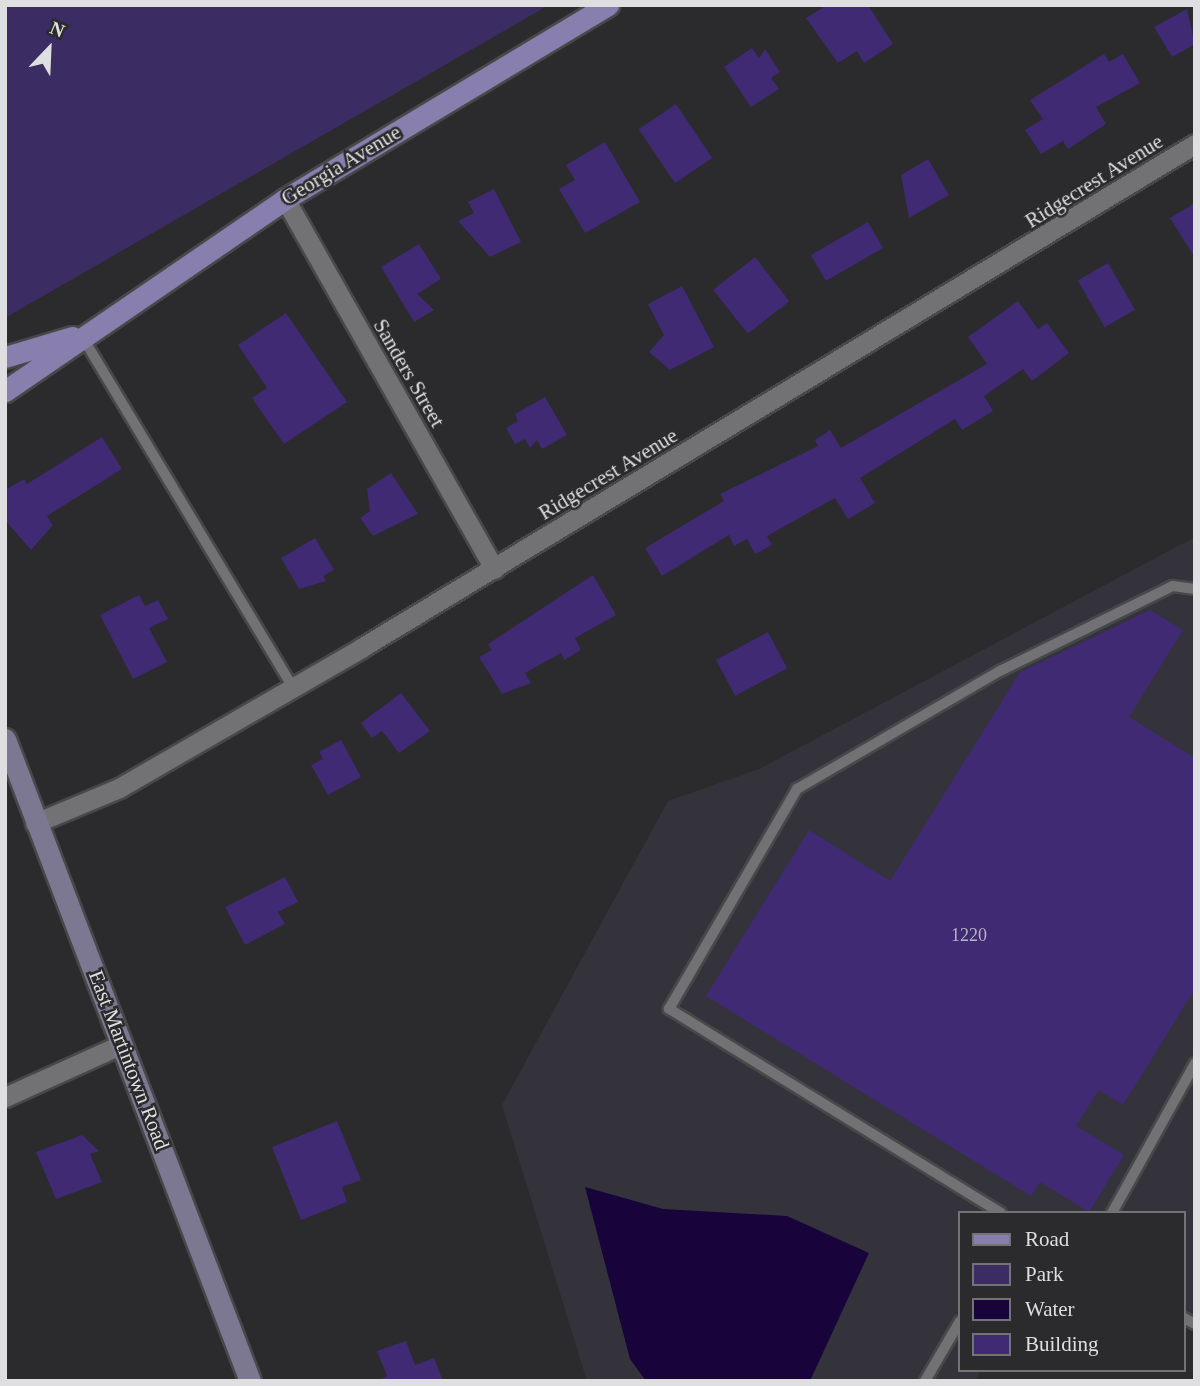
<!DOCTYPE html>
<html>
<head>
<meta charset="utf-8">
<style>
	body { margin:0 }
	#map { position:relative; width:1200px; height:1386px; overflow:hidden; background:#2b2a2d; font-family:"Times New Roman",serif }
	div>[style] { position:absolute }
	.built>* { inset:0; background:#34333c }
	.green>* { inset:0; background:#3b2d63 }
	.water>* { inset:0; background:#18043a }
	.building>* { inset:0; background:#3f2a73; transform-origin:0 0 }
	.roads { filter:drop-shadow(2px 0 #48484a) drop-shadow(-2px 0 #48484a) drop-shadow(0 2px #48484a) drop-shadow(0 -2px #48484a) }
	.lane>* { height:10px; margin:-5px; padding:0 5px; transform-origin:5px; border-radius:5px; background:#727275 }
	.street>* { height:19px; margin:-9.5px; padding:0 9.5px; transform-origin:9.5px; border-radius:9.5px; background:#727275 }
	.secondary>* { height:21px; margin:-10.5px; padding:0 10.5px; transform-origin:10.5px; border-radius:10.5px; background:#7d7892 }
	.primary>* { height:21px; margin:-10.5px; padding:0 10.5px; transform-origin:10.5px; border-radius:10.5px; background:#887fae }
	span { translate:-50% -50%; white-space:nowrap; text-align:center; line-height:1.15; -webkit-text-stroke:5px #2b2a2d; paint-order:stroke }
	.number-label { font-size:18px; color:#b7b2c6 }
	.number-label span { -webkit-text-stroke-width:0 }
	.street-label { font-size:21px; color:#dfdfe1 }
	.frame { position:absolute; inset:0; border:7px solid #dfdfe1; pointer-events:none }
	.legend { position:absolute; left:958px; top:1211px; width:228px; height:161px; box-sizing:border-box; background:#2b2a2d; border:2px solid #737275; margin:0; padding:9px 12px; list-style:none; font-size:21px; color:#dfdfe1 }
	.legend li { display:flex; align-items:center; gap:14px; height:35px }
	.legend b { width:35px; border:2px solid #737275 }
	.north { position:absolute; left:14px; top:14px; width:70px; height:70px; -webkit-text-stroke:5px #2b2a2d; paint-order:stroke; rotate:23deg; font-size:19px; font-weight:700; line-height:28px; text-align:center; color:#dfdfe1 }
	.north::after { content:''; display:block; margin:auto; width:24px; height:32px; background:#dfdfe1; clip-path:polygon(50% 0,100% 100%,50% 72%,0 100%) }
</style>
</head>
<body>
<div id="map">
	<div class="built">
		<i style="clip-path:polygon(1195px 537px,1195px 1330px,1184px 1324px,1184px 1213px,960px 1213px,960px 1370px,981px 1370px,975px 1381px,587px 1381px,502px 1105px,668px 801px,759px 769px)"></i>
	</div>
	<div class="green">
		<i style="clip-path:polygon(5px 5px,549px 5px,5px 318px)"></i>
	</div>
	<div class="water">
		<i style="clip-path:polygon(585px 1187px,663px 1209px,787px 1216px,869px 1253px,810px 1381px,646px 1381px,630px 1359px)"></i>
	</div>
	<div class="building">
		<i style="clip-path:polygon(827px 5px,868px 5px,893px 44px,864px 63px,857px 51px,838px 63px,806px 18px)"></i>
		<i style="clip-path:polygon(1187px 9px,1195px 44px,1172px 57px,1154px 27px)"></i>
		<i style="clip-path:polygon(752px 48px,759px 58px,765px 49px,780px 72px,771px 78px,779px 89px,751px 107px,724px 67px)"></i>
		<i style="clip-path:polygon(1104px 54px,1109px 62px,1123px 54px,1140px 83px,1096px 107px,1106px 124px,1068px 149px,1063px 141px,1041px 154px,1025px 130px,1043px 119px,1030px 100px)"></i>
		<i style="left:676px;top:104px;width:65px;height:45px;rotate:56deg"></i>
		<i style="clip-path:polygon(605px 142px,640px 202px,585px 233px,559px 189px,575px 180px,566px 165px)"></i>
		<i style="clip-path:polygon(928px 159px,949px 195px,909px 218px,901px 175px)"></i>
		<i style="clip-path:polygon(494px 189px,521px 242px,490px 257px,458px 221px,474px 213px,468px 202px)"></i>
		<i style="clip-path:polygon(1195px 203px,1195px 258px,1170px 218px)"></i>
		<i style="left:868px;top:222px;width:30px;height:66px;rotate:60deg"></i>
		<i style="clip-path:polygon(419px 244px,441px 279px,417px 294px,434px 310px,414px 322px,381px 267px)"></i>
		<i style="left:755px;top:257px;width:56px;height:53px;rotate:52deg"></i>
		<i style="left:1108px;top:263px;width:54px;height:35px;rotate:60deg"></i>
		<i style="clip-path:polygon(682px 286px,714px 347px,670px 370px,649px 352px,664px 335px,648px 304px)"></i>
		<i style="clip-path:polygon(1018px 301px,1038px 329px,1047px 323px,1069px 353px,1032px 381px,1023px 369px,984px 396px,993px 411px,962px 430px,955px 419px,860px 478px,875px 503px,848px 519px,835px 498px,767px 536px,772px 545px,755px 554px,747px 539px,734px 546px,729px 535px,662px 576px,645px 548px,724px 501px,720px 494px,818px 446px,815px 440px,830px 430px,841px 448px,987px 364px,968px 337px)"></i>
		<i style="clip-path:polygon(286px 313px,347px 402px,284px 444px,252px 398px,267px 388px,238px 345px)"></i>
		<i style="clip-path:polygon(545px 397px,567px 435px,542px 449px,537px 440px,530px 448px,525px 439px,515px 444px,506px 428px,518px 421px,515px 414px)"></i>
		<i style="clip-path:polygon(102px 437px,122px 469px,47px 516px,53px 525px,31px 550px,5px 520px,5px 490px,24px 479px,27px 484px)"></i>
		<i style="clip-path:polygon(391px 473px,418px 514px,373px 536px,360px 518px,370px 511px,367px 489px)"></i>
		<i style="clip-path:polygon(315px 538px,334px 570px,323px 576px,326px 581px,299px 589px,281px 558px)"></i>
		<i style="clip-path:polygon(593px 575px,616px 615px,575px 638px,581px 650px,564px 660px,561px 653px,525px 673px,531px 683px,502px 694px,479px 657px,492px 650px,488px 644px)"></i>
		<i style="clip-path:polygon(139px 595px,145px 606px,158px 600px,168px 619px,149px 628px,167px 662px,133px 679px,100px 615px)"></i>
		<i style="clip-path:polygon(1150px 610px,1183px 630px,1129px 717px,1195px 758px,1195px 989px,1123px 1105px,1099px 1090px,1076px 1126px,1124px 1155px,1089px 1212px,1040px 1182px,1031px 1196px,706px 996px,809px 830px,890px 881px,1020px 672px)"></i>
		<i style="left:768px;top:632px;width:41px;height:59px;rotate:62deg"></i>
		<i style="clip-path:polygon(401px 693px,430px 731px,399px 753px,382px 731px,372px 738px,361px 723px)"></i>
		<i style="clip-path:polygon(341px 740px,361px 777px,328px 795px,311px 765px,323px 759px,319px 752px)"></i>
		<i style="clip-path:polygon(285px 877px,298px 902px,278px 912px,285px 924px,245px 945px,225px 907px)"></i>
		<i style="clip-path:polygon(337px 1121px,361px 1180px,342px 1187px,347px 1202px,301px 1220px,272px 1147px)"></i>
		<i style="clip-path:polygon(82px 1135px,99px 1151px,90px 1154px,102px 1182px,56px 1199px,36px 1152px)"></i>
		<i style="clip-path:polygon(406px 1341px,415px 1365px,434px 1358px,443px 1381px,379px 1381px,387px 1376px,377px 1351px)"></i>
	</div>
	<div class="roads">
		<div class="lane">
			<i style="left:83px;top:338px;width:408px;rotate:59deg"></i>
			<i style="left:1001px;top:1213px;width:390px;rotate:-148.4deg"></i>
			<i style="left:669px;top:1009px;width:255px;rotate:-59.8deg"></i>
			<i style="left:797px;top:789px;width:235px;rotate:-30.2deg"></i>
			<i style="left:1000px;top:671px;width:193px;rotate:-26.2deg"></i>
			<i style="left:1173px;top:586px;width:22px;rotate:8deg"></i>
			<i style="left:1112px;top:1213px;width:171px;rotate:-61deg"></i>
			<i style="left:1184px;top:1318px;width:13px;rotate:29deg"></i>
			<i style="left:925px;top:1381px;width:69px;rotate:-59.7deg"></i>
		</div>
		<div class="street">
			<i style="left:285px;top:199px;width:425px;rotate:60.5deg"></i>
			<i style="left:35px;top:823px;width:91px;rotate:-22.6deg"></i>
			<i style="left:119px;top:788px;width:280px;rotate:-30deg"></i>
			<i style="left:361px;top:648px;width:974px;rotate:-31.15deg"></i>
			<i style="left:5px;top:1097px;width:126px;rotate:-24.3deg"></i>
		</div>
		<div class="secondary">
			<i style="left:5px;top:739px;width:687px;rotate:69.11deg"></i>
		</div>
		<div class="primary">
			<i style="left:5px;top:357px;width:70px;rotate:-16.6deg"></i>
			<i style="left:5px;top:391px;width:340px;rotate:-34.4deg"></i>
			<i style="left:285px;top:199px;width:377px;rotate:-31deg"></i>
		</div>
	</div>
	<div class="number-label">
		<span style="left:969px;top:935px">1220</span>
	</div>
	<div class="street-label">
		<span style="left:341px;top:165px;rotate:-31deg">Georgia Avenue</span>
		<span style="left:1094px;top:181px;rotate:-32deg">Ridgecrest Avenue</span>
		<span style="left:409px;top:373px;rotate:60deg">Sanders Street</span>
		<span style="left:608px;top:474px;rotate:-31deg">Ridgecrest Avenue</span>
		<span style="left:129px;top:1060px;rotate:69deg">East Martintown Road</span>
	</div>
	<div class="frame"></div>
	<ul class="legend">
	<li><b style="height:9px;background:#887fae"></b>Road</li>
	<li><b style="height:19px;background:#3b2d63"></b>Park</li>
	<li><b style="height:19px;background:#18043a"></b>Water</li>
	<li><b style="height:19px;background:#3f2a73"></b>Building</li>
	</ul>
	<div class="north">N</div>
</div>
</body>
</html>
